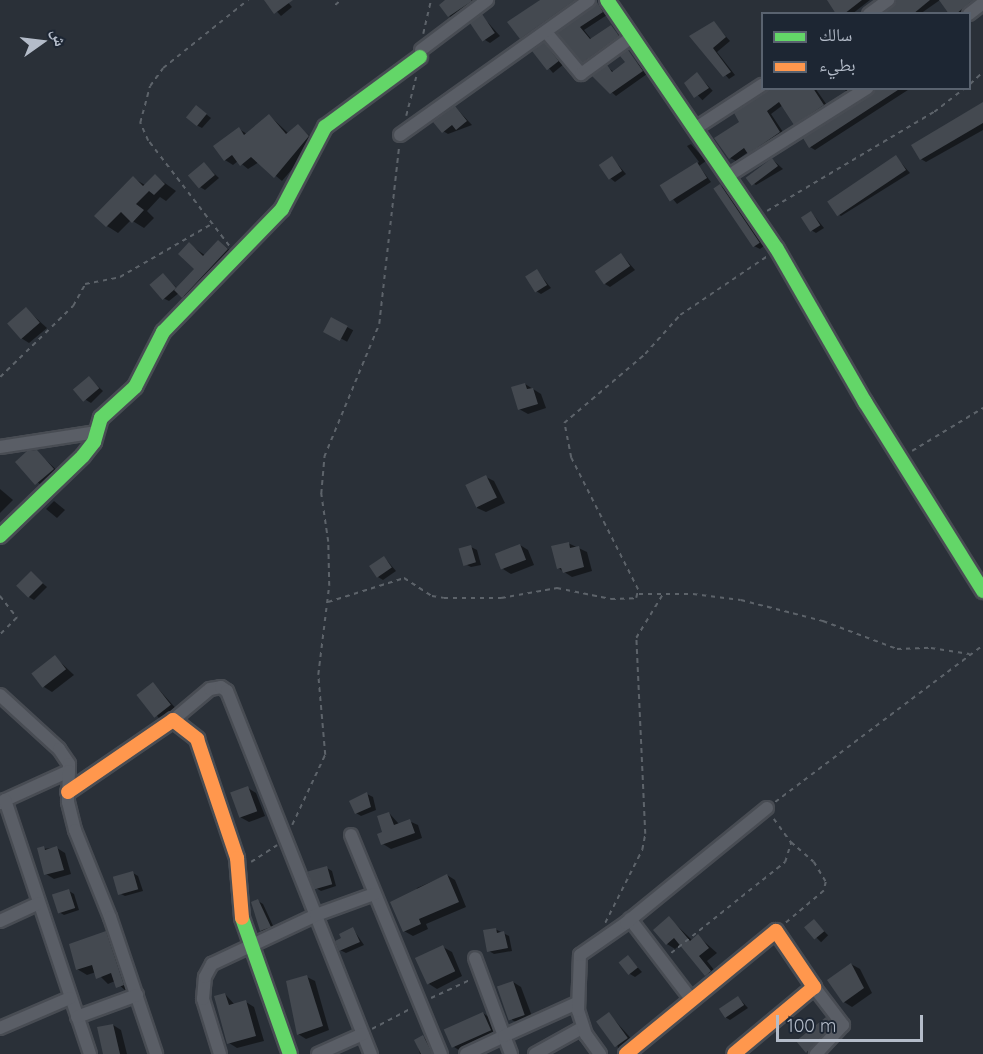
<!DOCTYPE html>
<html>
<head>
<meta charset="utf-8">
<style>
	body { margin:0 }
	#map { position:relative; width:983px; height:1054px; overflow:hidden; background:#2a3038; font-family:Quicksand,"Noto Naskh Arabic",sans-serif }
	div>[style] { position:absolute }
	.shadow>* { inset:0; background:#0007; transform-origin:0 0 }
	.building>* { inset:0; background:#444950; transform-origin:0 0 }
	.path>* { height:1.5px; margin-top:-0.75px; transform-origin:0; background:repeating-linear-gradient(90deg,#5d636a 0 4.5px,transparent 0 9px) }
	.roads { filter:drop-shadow(2px 0 #484c53) drop-shadow(-2px 0 #484c53) drop-shadow(0 2px #484c53) drop-shadow(0 -2px #484c53) }
	.street>* { height:12px; margin:-6px; padding:0 6px; transform-origin:6px; border-radius:6px; background:#5a5e66 }
	.fast>* { height:14px; margin:-7px; padding:0 7px; transform-origin:7px; border-radius:7px; background:#63d668 }
	.slow>* { height:14px; margin:-7px; padding:0 7px; transform-origin:7px; border-radius:7px; background:#ff974d }
	span { translate:-50% -50%; white-space:nowrap; text-align:center; line-height:1.15; -webkit-text-stroke:4.5px #1d2633; paint-order:stroke }
	.legend { position:absolute; left:761px; top:12px; width:210px; height:78px; box-sizing:border-box; background:#1d2633; border:2px solid #59626f; margin:0; padding:8px 10px; list-style:none; font-size:18px; color:#b4bcc9 }
	.legend li { display:flex; align-items:center; gap:12px; height:30px }
	.legend b { width:30px; border:2px solid #59626f }
	.north { position:absolute; left:12px; top:12px; width:60px; height:60px; -webkit-text-stroke:4px #1d2633; paint-order:stroke; rotate:76deg; font-size:16px; font-weight:700; line-height:24px; text-align:center; color:#b4bcc9 }
	.north::after { content:''; display:block; margin:auto; width:21px; height:27px; background:#b4bcc9; clip-path:polygon(50% 0,100% 100%,50% 72%,0 100%) }
	.scale { position:absolute; left:776px; top:1015px; width:147px; height:27px; box-sizing:border-box; border:3px solid #b4bcc9; border-top:0; padding-left:8px; font-size:18px; line-height:21px; white-space:nowrap; color:#b4bcc9; -webkit-text-stroke:4px #1d2633; paint-order:stroke }
</style>
</head>
<body>
<div id="map">
	<div class="shadow">
		<i style="clip-path:polygon(266px 0,286px 0,292px 7px,281px 16px)"></i>
		<i style="clip-path:polygon(448px 0,474px 0,475px 2px,454px 19px,449px 16px)"></i>
		<i style="clip-path:polygon(540px 0,585px 0,527px 41px,521px 38px)"></i>
		<i style="clip-path:polygon(830px 0,870px 0,852px 14px,837px 14px)"></i>
		<i style="clip-path:polygon(897px 0,940px 0,920px 14px,886px 14px)"></i>
		<i style="clip-path:polygon(941px 0,969px 0,974px 7px,965px 14px,950px 14px)"></i>
		<i style="clip-path:polygon(597px 4px,607px 15px,584px 30px,592px 40px,614px 31px,623px 39px,588px 64px,560px 33px)"></i>
		<i style="clip-path:polygon(482px 16px,500px 36px,490px 43px,485px 40px)"></i>
		<i style="clip-path:polygon(714px 23px,730px 41px,717px 52px,735px 75px,729px 79px,691px 37px)"></i>
		<i style="clip-path:polygon(544px 44px,564px 64px,553px 73px,534px 51px)"></i>
		<i style="clip-path:polygon(628px 52px,647px 74px,616px 96px,594px 77px,607px 67px,614px 72px,627px 63px)"></i>
		<i style="left:697px;top:74px;width:23px;height:14px;rotate:47deg"></i>
		<i style="clip-path:polygon(769px 88px,815px 88px,829px 108px,800px 127px,783px 105px,771px 114px,785px 135px,754px 156px,748px 152px,736px 161px,730px 158px,741px 123px)"></i>
		<i style="clip-path:polygon(843px 88px,860px 88px,850px 95px)"></i>
		<i style="clip-path:polygon(876px 88px,911px 88px,815px 150px,810px 147px,873px 96px)"></i>
		<i style="clip-path:polygon(983px 104px,983px 130px,926px 162px,921px 159px)"></i>
		<i style="clip-path:polygon(197px 107px,211px 118px,202px 128px,196px 125px)"></i>
		<i style="clip-path:polygon(456px 108px,472px 125px,448px 134px,443px 131px)"></i>
		<i style="clip-path:polygon(270px 116px,289px 134px,298px 126px,316px 141px,282px 181px,259px 162px,248px 169px,238px 161px,233px 165px,225px 160px,239px 129px,247px 134px)"></i>
		<i style="clip-path:polygon(691px 144px,706px 161px,699px 166px,711px 182px,677px 204px,663px 187px,699px 162px,687px 146px)"></i>
		<i style="clip-path:polygon(896px 157px,910px 173px,841px 216px,836px 213px)"></i>
		<i style="clip-path:polygon(612px 158px,626px 174px,615px 182px,610px 178px)"></i>
		<i style="clip-path:polygon(772px 159px,783px 169px,756px 185px,751px 182px)"></i>
		<i style="clip-path:polygon(204px 164px,219px 178px,205px 190px,200px 187px)"></i>
		<i style="clip-path:polygon(155px 176px,176px 191px,166px 201px,160px 197px,147px 211px,154px 218px,144px 228px,131px 220px,118px 233px,107px 226px,133px 178px,145px 185px)"></i>
		<i style="clip-path:polygon(720px 185px,725px 188px,764px 246px,760px 249px,754px 246px,716px 188px)"></i>
		<i style="clip-path:polygon(811px 212px,824px 228px,816px 233px,811px 230px)"></i>
		<i style="clip-path:polygon(219px 242px,239px 257px,194px 303px,179px 293px,169px 301px,163px 298px,163px 275px,178px 289px,196px 269px,189px 244px,206px 256px)"></i>
		<i style="clip-path:polygon(621px 254px,635px 270px,610px 287px,605px 284px)"></i>
		<i style="clip-path:polygon(537px 271px,551px 288px,541px 294px,536px 291px)"></i>
		<i style="clip-path:polygon(26px 309px,47px 328px,29px 343px,21px 338px)"></i>
		<i style="left:332px;top:319px;width:24px;height:13px;rotate:28deg"></i>
		<i style="clip-path:polygon(89px 378px,103px 391px,91px 403px,86px 400px)"></i>
		<i style="clip-path:polygon(525px 384px,541px 394px,546px 408px,528px 414px,519px 409px)"></i>
		<i style="clip-path:polygon(36px 451px,61px 474px,45px 489px,17px 463px)"></i>
		<i style="clip-path:polygon(486px 477px,494px 481px,505px 503px,486px 512px,477px 508px)"></i>
		<i style="clip-path:polygon(0 489px,13px 500px,0 513px)"></i>
		<i style="clip-path:polygon(54px 501px,65px 510px,57px 518px,46px 509px)"></i>
		<i style="clip-path:polygon(568px 543px,587px 552px,592px 571px,572px 577px,558px 568px)"></i>
		<i style="clip-path:polygon(520px 545px,528px 550px,534px 565px,511px 574px,503px 569px)"></i>
		<i style="clip-path:polygon(471px 547px,477px 550px,481px 565px,471px 567px,465px 564px)"></i>
		<i style="clip-path:polygon(384px 557px,396px 571px,383px 580px,378px 577px)"></i>
		<i style="clip-path:polygon(31px 573px,47px 587px,34px 600px,29px 597px)"></i>
		<i style="clip-path:polygon(55px 657px,74px 675px,52px 692px,44px 687px)"></i>
		<i style="left:153px;top:683px;width:38px;height:19px;rotate:48deg"></i>
		<i style="clip-path:polygon(248px 788px,256px 793px,265px 816px,249px 822px,240px 817px)"></i>
		<i style="clip-path:polygon(367px 794px,373px 797px,376px 810px,361px 816px,356px 813px)"></i>
		<i style="clip-path:polygon(389px 813px,399px 824px,409px 821px,418px 825px,422px 838px,391px 849px,383px 844px)"></i>
		<i style="clip-path:polygon(57px 848px,65px 853px,71px 874px,54px 879px,46px 874px,39px 849px)"></i>
		<i style="clip-path:polygon(327px 868px,332px 871px,336px 886px,321px 891px,316px 888px)"></i>
		<i style="clip-path:polygon(133px 873px,138px 876px,143px 891px,125px 896px,119px 893px)"></i>
		<i style="clip-path:polygon(447px 875px,455px 880px,466px 907px,426px 924px,428px 929px,413px 936px,404px 931px,417px 888px)"></i>
		<i style="clip-path:polygon(69px 891px,74px 894px,79px 910px,64px 915px,59px 912px)"></i>
		<i style="clip-path:polygon(258px 901px,263px 904px,275px 930px,266px 933px,261px 930px)"></i>
		<i style="clip-path:polygon(669px 918px,693px 941px,698px 936px,717px 953px,707px 961px,719px 976px,714px 979px,681px 944px,675px 949px,667px 944px)"></i>
		<i style="left:814px;top:921px;width:20px;height:10px;rotate:45deg"></i>
		<i style="clip-path:polygon(353px 929px,364px 945px,346px 953px,340px 950px)"></i>
		<i style="clip-path:polygon(495px 929px,509px 936px,512px 951px,494px 954px,489px 951px)"></i>
		<i style="clip-path:polygon(106px 933px,117px 939px,134px 991px,128px 993px,115px 981px,108px 984px,96px 972px,87px 975px,77px 969px)"></i>
		<i style="clip-path:polygon(443px 947px,452px 952px,462px 976px,437px 989px,429px 984px)"></i>
		<i style="clip-path:polygon(628px 957px,642px 972px,635px 977px,630px 974px)"></i>
		<i style="clip-path:polygon(851px 964px,860px 969px,872px 993px,852px 1007px,844px 1002px)"></i>
		<i style="clip-path:polygon(307px 977px,315px 981px,329px 1030px,306px 1039px,298px 1034px)"></i>
		<i style="clip-path:polygon(513px 982px,521px 987px,533px 1019px,520px 1024px,512px 1020px)"></i>
		<i style="clip-path:polygon(225px 994px,235px 1005px,246px 1002px,254px 1007px,264px 1041px,237px 1048px,229px 1043px)"></i>
		<i style="clip-path:polygon(738px 997px,748px 1008px,730px 1020px,725px 1017px)"></i>
		<i style="clip-path:polygon(483px 1013px,490px 1018px,498px 1034px,462px 1052px,454px 1047px)"></i>
		<i style="clip-path:polygon(609px 1014px,636px 1044px,626px 1053px,618px 1048px)"></i>
		<i style="clip-path:polygon(826px 1019px,840px 1030px,811px 1054px,807px 1052px)"></i>
		<i style="clip-path:polygon(113px 1025px,121px 1030px,127px 1054px,104px 1054px)"></i>
		<i style="clip-path:polygon(423px 1037px,428px 1040px,435px 1054px,420px 1054px,416px 1040px)"></i>
	</div>
	<div class="building">
		<i style="clip-path:polygon(264px 0,293px 0,274px 14px)"></i>
		<i style="clip-path:polygon(445px 0,471px 0,472px 1px,448px 17px,439px 5px)"></i>
		<i style="clip-path:polygon(540px 0,575px 0,520px 39px,507px 22px)"></i>
		<i style="clip-path:polygon(827px 0,862px 0,844px 14px,836px 14px)"></i>
		<i style="clip-path:polygon(896px 0,930px 0,913px 14px,884px 14px)"></i>
		<i style="clip-path:polygon(939px 0,973px 0,956px 14px,949px 14px)"></i>
		<i style="clip-path:polygon(597px 2px,603px 12px,580px 27px,590px 39px,611px 25px,619px 36px,582px 63px,557px 33px)"></i>
		<i style="left:482px;top:14px;width:23px;height:15px;rotate:56deg"></i>
		<i style="clip-path:polygon(714px 21px,726px 37px,713px 48px,731px 72px,723px 77px,689px 36px)"></i>
		<i style="left:544px;top:42px;width:24px;height:15px;rotate:52deg"></i>
		<i style="clip-path:polygon(628px 50px,643px 71px,610px 94px,592px 76px,607px 65px,612px 72px,625px 62px,620px 56px)"></i>
		<i style="clip-path:polygon(697px 72px,709px 88px,694px 98px,684px 83px)"></i>
		<i style="clip-path:polygon(769px 88px,813px 88px,824px 105px,794px 125px,779px 102px,767px 111px,780px 132px,748px 154px,744px 148px,729px 159px,714px 138px,739px 122px,734px 113px)"></i>
		<i style="clip-path:polygon(875px 88px,901px 88px,809px 148px,803px 138px,871px 95px)"></i>
		<i style="clip-path:polygon(983px 102px,983px 123px,920px 160px,911px 145px)"></i>
		<i style="left:196px;top:105px;width:14px;height:16px;rotate:39deg"></i>
		<i style="clip-path:polygon(455px 106px,467px 121px,456px 130px,452px 125px,442px 133px,433px 122px)"></i>
		<i style="clip-path:polygon(269px 114px,286px 134px,298px 124px,309px 136px,274px 178px,251px 157px,240px 166px,232px 155px,224px 161px,213px 146px,239px 127px,244px 135px)"></i>
		<i style="left:896px;top:155px;width:18px;height:83px;rotate:56deg"></i>
		<i style="left:612px;top:156px;width:18px;height:16px;rotate:56deg"></i>
		<i style="left:772px;top:158px;width:10px;height:33px;rotate:53deg"></i>
		<i style="left:204px;top:162px;width:17px;height:21px;rotate:50deg"></i>
		<i style="left:697px;top:162px;width:19px;height:44px;rotate:58deg"></i>
		<i style="clip-path:polygon(155px 174px,165px 184px,154px 195px,149px 191px,136px 204px,144px 210px,132px 223px,121px 212px,106px 227px,94px 216px,133px 176px,143px 186px)"></i>
		<i style="left:720px;top:184px;width:71px;height:8px;rotate:56deg"></i>
		<i style="left:811px;top:211px;width:17px;height:12px;rotate:57deg"></i>
		<i style="clip-path:polygon(218px 240px,228px 249px,182px 298px,174px 290px,194px 269px,178px 254px,189px 242px,203px 256px)"></i>
		<i style="left:621px;top:253px;width:16px;height:32px;rotate:55deg"></i>
		<i style="left:537px;top:269px;width:19px;height:14px;rotate:58deg"></i>
		<i style="left:163px;top:273px;width:20px;height:18px;rotate:49deg"></i>
		<i style="left:26px;top:307px;width:21px;height:25px;rotate:49deg"></i>
		<i style="left:331px;top:317px;width:19px;height:17px;rotate:28deg"></i>
		<i style="left:89px;top:376px;width:16px;height:21px;rotate:50deg"></i>
		<i style="clip-path:polygon(525px 383px,527px 389px,533px 388px,538px 404px,518px 410px,511px 387px)"></i>
		<i style="clip-path:polygon(37px 450px,54px 469px,35px 485px,15px 462px,27px 451px)"></i>
		<i style="left:486px;top:475px;width:25px;height:23px;rotate:64deg"></i>
		<i style="clip-path:polygon(569px 542px,570px 548px,579px 546px,584px 567px,563px 573px,561px 568px,557px 569px,551px 546px)"></i>
		<i style="left:520px;top:544px;width:17px;height:27px;rotate:69deg"></i>
		<i style="left:471px;top:545px;width:18px;height:13px;rotate:74deg"></i>
		<i style="left:384px;top:556px;width:14px;height:18px;rotate:56deg"></i>
		<i style="left:31px;top:571px;width:17px;height:21px;rotate:45deg"></i>
		<i style="left:55px;top:655px;width:18px;height:30px;rotate:52deg"></i>
		<i style="left:153px;top:682px;width:29px;height:21px;rotate:52deg"></i>
		<i style="left:248px;top:786px;width:27px;height:19px;rotate:70deg"></i>
		<i style="clip-path:polygon(367px 792px,371px 807px,355px 814px,349px 801px)"></i>
		<i style="clip-path:polygon(389px 812px,394px 825px,410px 819px,415px 833px,381px 845px,377px 834px,382px 832px,377px 816px)"></i>
		<i style="clip-path:polygon(44px 846px,45px 850px,57px 846px,64px 870px,44px 875px,37px 848px)"></i>
		<i style="left:327px;top:866px;width:19px;height:20px;rotate:74deg"></i>
		<i style="left:133px;top:871px;width:19px;height:21px;rotate:74deg"></i>
		<i style="clip-path:polygon(447px 874px,459px 902px,419px 919px,421px 924px,403px 932px,390px 902px)"></i>
		<i style="left:69px;top:889px;width:20px;height:18px;rotate:72deg"></i>
		<i style="clip-path:polygon(258px 899px,271px 927px,260px 931px,251px 902px)"></i>
		<i style="clip-path:polygon(669px 916px,690px 941px,698px 934px,709px 948px,699px 956px,711px 971px,705px 976px,674px 938px,666px 945px,653px 930px)"></i>
		<i style="left:814px;top:919px;width:16px;height:13px;rotate:50deg"></i>
		<i style="clip-path:polygon(353px 927px,360px 942px,339px 951px,335px 941px,341px 938px,339px 934px)"></i>
		<i style="clip-path:polygon(496px 928px,497px 933px,504px 931px,508px 948px,487px 952px,483px 930px)"></i>
		<i style="clip-path:polygon(106px 931px,124px 985px,116px 988px,111px 973px,96px 979px,92px 965px,76px 970px,69px 944px)"></i>
		<i style="left:443px;top:945px;width:29px;height:31px;rotate:65deg"></i>
		<i style="left:628px;top:955px;width:16px;height:12px;rotate:52deg"></i>
		<i style="clip-path:polygon(851px 963px,864px 988px,843px 1003px,827px 980px)"></i>
		<i style="clip-path:polygon(307px 975px,323px 1026px,297px 1035px,286px 981px)"></i>
		<i style="left:513px;top:981px;width:36px;height:17px;rotate:71deg"></i>
		<i style="clip-path:polygon(225px 993px,229px 1005px,246px 1000px,256px 1036px,227px 1044px,214px 996px)"></i>
		<i style="left:738px;top:996px;width:11px;height:23px;rotate:56deg"></i>
		<i style="left:483px;top:1012px;width:20px;height:43px;rotate:66deg"></i>
		<i style="left:609px;top:1012px;width:32px;height:16px;rotate:54deg"></i>
		<i style="clip-path:polygon(826px 1017px,832px 1024px,806px 1053px,796px 1041px)"></i>
		<i style="clip-path:polygon(113px 1024px,120px 1054px,103px 1054px,97px 1027px)"></i>
		<i style="clip-path:polygon(423px 1035px,432px 1053px,432px 1054px,421px 1054px,414px 1040px)"></i>
	</div>
	<div class="path">
		<i style="left:335px;top:5px;width:8px;rotate:-40deg"></i>
		<i style="left:423px;top:34px;width:35px;rotate:-77deg"></i>
		<i style="left:970px;top:84px;width:18px;rotate:-43deg"></i>
		<i style="left:406px;top:116px;width:40px;rotate:-75.6deg"></i>
		<i style="left:767px;top:211px;width:194px;rotate:-30.7deg"></i>
		<i style="left:934px;top:112px;width:39px;rotate:-38deg"></i>
		<i style="left:229px;top:246px;width:133px;rotate:-127.6deg"></i>
		<i style="left:148px;top:141px;width:20px;rotate:-114deg"></i>
		<i style="left:140px;top:123px;width:38px;rotate:-75deg"></i>
		<i style="left:150px;top:86px;width:22px;rotate:-54deg"></i>
		<i style="left:163px;top:68px;width:109px;rotate:-38.7deg"></i>
		<i style="left:0;top:377px;width:102px;rotate:-44.2deg"></i>
		<i style="left:73px;top:306px;width:25px;rotate:-61deg"></i>
		<i style="left:85px;top:284px;width:36px;rotate:-11deg"></i>
		<i style="left:120px;top:277px;width:104px;rotate:-30deg"></i>
		<i style="left:912px;top:451px;width:83px;rotate:-31.2deg"></i>
		<i style="left:639px;top:594px;width:54px"></i>
		<i style="left:693px;top:594px;width:48px;rotate:7.1deg"></i>
		<i style="left:741px;top:600px;width:85px;rotate:14.4deg"></i>
		<i style="left:823px;top:621px;width:79px;rotate:20.7deg"></i>
		<i style="left:897px;top:649px;width:34px;rotate:-2deg"></i>
		<i style="left:931px;top:648px;width:39px;rotate:9deg"></i>
		<i style="left:0;top:596px;width:28px;rotate:52deg"></i>
		<i style="left:17px;top:618px;width:24px;rotate:135deg"></i>
		<i style="left:328px;top:602px;width:80px;rotate:-17.5deg"></i>
		<i style="left:404px;top:578px;width:33px;rotate:33deg"></i>
		<i style="left:432px;top:596px;width:12px;rotate:9deg"></i>
		<i style="left:444px;top:598px;width:57px"></i>
		<i style="left:501px;top:598px;width:57px;rotate:-10.1deg"></i>
		<i style="left:557px;top:588px;width:55px;rotate:11.5deg"></i>
		<i style="left:611px;top:599px;width:25px;rotate:-2deg"></i>
		<i style="left:636px;top:598px;width:8px;rotate:-76deg"></i>
		<i style="left:638px;top:590px;width:148px;rotate:-116.9deg"></i>
		<i style="left:571px;top:458px;width:36px;rotate:-101deg"></i>
		<i style="left:564px;top:423px;width:106px;rotate:-40.4deg"></i>
		<i style="left:645px;top:354px;width:52px;rotate:-48.1deg"></i>
		<i style="left:680px;top:315px;width:104px;rotate:-34deg"></i>
		<i style="left:775px;top:802px;width:261px;rotate:-37deg"></i>
		<i style="left:774px;top:819px;width:29px;rotate:54deg"></i>
		<i style="left:791px;top:842px;width:30px;rotate:41deg"></i>
		<i style="left:814px;top:862px;width:23px;rotate:59deg"></i>
		<i style="left:826px;top:882px;width:9px;rotate:103deg"></i>
		<i style="left:824px;top:891px;width:50px;rotate:139.9deg"></i>
		<i style="left:292px;top:825px;width:77px;rotate:-64.8deg"></i>
		<i style="left:325px;top:755px;width:80px;rotate:-95deg"></i>
		<i style="left:318px;top:675px;width:90px;rotate:-83deg"></i>
		<i style="left:329px;top:586px;width:44px;rotate:-91.3deg"></i>
		<i style="left:328px;top:542px;width:49px;rotate:-98.3deg"></i>
		<i style="left:321px;top:494px;width:37px;rotate:-85deg"></i>
		<i style="left:324px;top:457px;width:144px;rotate:-67.5deg"></i>
		<i style="left:379px;top:324px;width:178px;rotate:-83.6deg"></i>
		<i style="left:251px;top:862px;width:31px;rotate:-33deg"></i>
		<i style="left:605px;top:923px;width:82px;rotate:-63.1deg"></i>
		<i style="left:642px;top:850px;width:16px;rotate:-79deg"></i>
		<i style="left:645px;top:834px;width:196px;rotate:-92.6deg"></i>
		<i style="left:636px;top:638px;width:52px;rotate:-58.5deg"></i>
		<i style="left:671px;top:953px;width:146px;rotate:-38.6deg"></i>
		<i style="left:785px;top:862px;width:21px;rotate:-73deg"></i>
		<i style="left:431px;top:998px;width:43px;rotate:-24.8deg"></i>
		<i style="left:372px;top:1029px;width:43px;rotate:-27.8deg"></i>
	</div>
	<div class="roads">
		<div class="street">
			<i style="left:869px;top:14px;width:24px;rotate:-36deg"></i>
			<i style="left:969px;top:14px;width:18px;rotate:-38deg"></i>
			<i style="left:546px;top:32px;width:55px;rotate:50.2deg"></i>
			<i style="left:581px;top:74px;width:63px;rotate:-36deg"></i>
			<i style="left:421px;top:50px;width:83px;rotate:-37.1deg"></i>
			<i style="left:696px;top:128px;width:79px;rotate:-33.1deg"></i>
			<i style="left:400px;top:135px;width:232px;rotate:-35.5deg"></i>
			<i style="left:728px;top:176px;width:165px;rotate:-32.3deg"></i>
			<i style="left:0;top:447px;width:98px;rotate:-8.8deg"></i>
			<i style="left:0;top:695px;width:80px;rotate:42.5deg"></i>
			<i style="left:59px;top:749px;width:18px;rotate:56deg"></i>
			<i style="left:69px;top:764px;width:7px;rotate:90deg"></i>
			<i style="left:69px;top:771px;width:70px;rotate:155.6deg"></i>
			<i style="left:173px;top:720px;width:48px;rotate:-40deg"></i>
			<i style="left:210px;top:689px;width:11px;rotate:-10deg"></i>
			<i style="left:221px;top:687px;width:7px;rotate:34deg"></i>
			<i style="left:227px;top:691px;width:391px;rotate:68.4deg"></i>
			<i style="left:69px;top:771px;width:31px;rotate:92deg"></i>
			<i style="left:68px;top:802px;width:29px;rotate:76deg"></i>
			<i style="left:75px;top:830px;width:94px;rotate:68.1deg"></i>
			<i style="left:110px;top:917px;width:145px;rotate:71.4deg"></i>
			<i style="left:0;top:803px;width:6px;rotate:-31deg"></i>
			<i style="left:5px;top:800px;width:268px;rotate:71.5deg"></i>
			<i style="left:351px;top:835px;width:237px;rotate:67.7deg"></i>
			<i style="left:630px;top:919px;width:102px;rotate:52.6deg"></i>
			<i style="left:0;top:921px;width:43px;rotate:-24.8deg"></i>
			<i style="left:814px;top:987px;width:48px;rotate:52.7deg"></i>
			<i style="left:843px;top:1025px;width:40px;rotate:133deg"></i>
			<i style="left:77px;top:1017px;width:64px;rotate:-20.1deg"></i>
			<i style="left:0;top:1028px;width:76px;rotate:-23.2deg"></i>
			<i style="left:220px;top:1054px;width:58px;rotate:-107.2deg"></i>
			<i style="left:203px;top:999px;width:22px;rotate:-85deg"></i>
			<i style="left:205px;top:977px;width:15px;rotate:-62deg"></i>
			<i style="left:212px;top:964px;width:115px;rotate:-25.2deg"></i>
			<i style="left:316px;top:915px;width:62px;rotate:-19.9deg"></i>
			<i style="left:318px;top:1054px;width:49px;rotate:-24deg"></i>
			<i style="left:466px;top:1054px;width:42px;rotate:-25.3deg"></i>
			<i style="left:504px;top:1036px;width:83px;rotate:-110.4deg"></i>
			<i style="left:511px;top:1054px;width:19px;rotate:-111deg"></i>
			<i style="left:504px;top:1036px;width:80px;rotate:-24.3deg"></i>
			<i style="left:535px;top:1054px;width:54px;rotate:-29deg"></i>
			<i style="left:600px;top:1054px;width:24px;rotate:-126deg"></i>
			<i style="left:586px;top:1035px;width:25px;rotate:-108deg"></i>
			<i style="left:578px;top:1011px;width:56px;rotate:-88deg"></i>
			<i style="left:580px;top:955px;width:56px;rotate:-34.8deg"></i>
			<i style="left:626px;top:923px;width:182px;rotate:-39.2deg"></i>
		</div>
		<div class="fast">
			<i style="left:607px;top:0;width:301px;rotate:55.7deg"></i>
			<i style="left:777px;top:249px;width:177px;rotate:60.1deg"></i>
			<i style="left:865px;top:402px;width:223px;rotate:58deg"></i>
			<i style="left:0;top:536px;width:115px;rotate:-43.9deg"></i>
			<i style="left:83px;top:456px;width:18px;rotate:-52deg"></i>
			<i style="left:94px;top:442px;width:25px;rotate:-74deg"></i>
			<i style="left:101px;top:418px;width:46px;rotate:-42.4deg"></i>
			<i style="left:135px;top:387px;width:62px;rotate:-63deg"></i>
			<i style="left:163px;top:332px;width:171px;rotate:-45.9deg"></i>
			<i style="left:282px;top:209px;width:93px;rotate:-62.3deg"></i>
			<i style="left:325px;top:127px;width:118px;rotate:-36.4deg"></i>
			<i style="left:242px;top:918px;width:144px;rotate:70.6deg"></i>
		</div>
		<div class="slow">
			<i style="left:68px;top:792px;width:127px;rotate:-34.4deg"></i>
			<i style="left:173px;top:720px;width:31px;rotate:38deg"></i>
			<i style="left:197px;top:739px;width:126px;rotate:71.4deg"></i>
			<i style="left:237px;top:858px;width:60px;rotate:85.2deg"></i>
			<i style="left:626px;top:1054px;width:194px;rotate:-39.4deg"></i>
			<i style="left:776px;top:931px;width:68px;rotate:55.8deg"></i>
			<i style="left:814px;top:987px;width:104px;rotate:140.1deg"></i>
		</div>
	</div>
	<ul class="legend">
	<li><b style="height:8px;background:#63d668"></b>سالك</li>
	<li><b style="height:8px;background:#ff974d"></b>بطيء</li>
	</ul>
	<div class="north">ش</div>
	<div class="scale">100 m</div>
</div>
</body>
</html>
